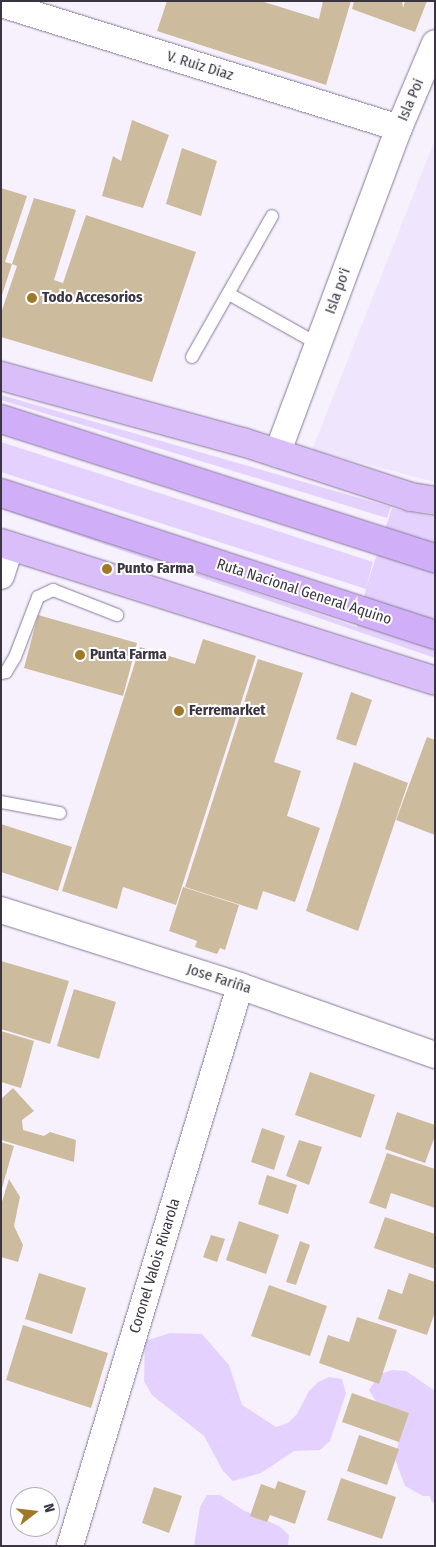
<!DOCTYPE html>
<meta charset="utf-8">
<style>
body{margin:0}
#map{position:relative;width:436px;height:1547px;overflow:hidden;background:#f7f1fe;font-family:"Fira Sans Condensed",sans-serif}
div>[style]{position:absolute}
.built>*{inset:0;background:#efe5fd}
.green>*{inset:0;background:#e4d1fe}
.building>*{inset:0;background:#cdbb9d}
.roads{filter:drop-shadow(0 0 1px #877a97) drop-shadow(0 0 1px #877a97)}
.service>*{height:12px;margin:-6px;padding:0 6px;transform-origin:6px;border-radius:6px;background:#fff}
.minor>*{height:26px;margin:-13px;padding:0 13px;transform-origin:13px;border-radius:13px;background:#fff}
.trunk>*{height:28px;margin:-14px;padding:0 14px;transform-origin:14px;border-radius:14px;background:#dabefa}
.motorway>*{height:28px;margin:-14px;padding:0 14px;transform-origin:14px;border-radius:14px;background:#d0aef8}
.dots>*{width:14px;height:14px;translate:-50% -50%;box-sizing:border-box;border:2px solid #fff;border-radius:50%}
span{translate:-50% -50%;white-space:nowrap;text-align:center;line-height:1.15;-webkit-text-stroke:4px #fff;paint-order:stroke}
.street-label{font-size:15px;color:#3b3542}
.poi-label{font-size:15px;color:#3b3542;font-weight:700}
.left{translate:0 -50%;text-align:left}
.frame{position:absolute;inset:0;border:2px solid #3b3542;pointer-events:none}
.north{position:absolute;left:10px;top:1487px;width:50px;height:50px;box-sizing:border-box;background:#fff;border:1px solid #b1aeb3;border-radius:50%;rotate:74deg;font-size:14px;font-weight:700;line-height:20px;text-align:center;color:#3b3542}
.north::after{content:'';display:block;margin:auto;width:18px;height:22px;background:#a17827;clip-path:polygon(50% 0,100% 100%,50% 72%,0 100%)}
</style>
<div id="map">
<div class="built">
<div style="clip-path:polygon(435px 140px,435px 482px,312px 450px)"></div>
</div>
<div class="green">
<div style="clip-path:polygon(1px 395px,391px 507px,387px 518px,1px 400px)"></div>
<div style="clip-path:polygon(1px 442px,373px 562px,366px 588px,392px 508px,435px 517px,435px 658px,1px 509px,1px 506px,357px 627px,366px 589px,1px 472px)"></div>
<div style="clip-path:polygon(170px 1333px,202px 1334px,229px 1365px,242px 1405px,276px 1427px,288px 1423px,297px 1414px,309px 1391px,318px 1382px,329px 1377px,342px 1379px,346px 1393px,330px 1441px,320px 1450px,294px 1451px,261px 1473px,233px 1481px,223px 1471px,204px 1436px,152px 1395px,144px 1381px,145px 1341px)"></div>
<div style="clip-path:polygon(392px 1370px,406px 1371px,435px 1391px,435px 1501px,432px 1503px,430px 1496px,423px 1496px,405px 1486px,395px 1459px,403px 1422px,379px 1407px,369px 1390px,380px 1374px)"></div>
<div style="clip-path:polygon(207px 1495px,220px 1495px,243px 1510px,279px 1526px,289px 1535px,288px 1546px,194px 1546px,200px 1507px)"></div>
</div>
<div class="building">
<div style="clip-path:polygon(167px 1px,261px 1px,319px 19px,323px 1px,351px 1px,326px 85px,157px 31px)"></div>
<div style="clip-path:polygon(354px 1px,402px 1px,403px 8px,405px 1px,427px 1px,415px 32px,352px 9px)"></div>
<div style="clip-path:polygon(132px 120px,169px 135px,143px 208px,102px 196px,113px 156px,121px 161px)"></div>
<div style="clip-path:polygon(182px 148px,217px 161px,201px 216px,166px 204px)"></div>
<div style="clip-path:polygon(1px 188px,27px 196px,5px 262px,12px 264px,2px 295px)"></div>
<div style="clip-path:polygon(34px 198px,76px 210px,54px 280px,63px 283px,86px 215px,196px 252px,152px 382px,1px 337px,1px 313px,17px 266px,12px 264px)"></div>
<div style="clip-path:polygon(38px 615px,137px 643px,123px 696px,24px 668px)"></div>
<div style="clip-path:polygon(203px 639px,256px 656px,176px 905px,123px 887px,117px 909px,62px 891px,140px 647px,195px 664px)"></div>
<div style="clip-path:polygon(258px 659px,303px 673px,274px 762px,301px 771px,287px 816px,320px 828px,295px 902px,263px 891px,257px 910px,185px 887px)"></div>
<div style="clip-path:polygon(351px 692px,372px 700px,356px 746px,336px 739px)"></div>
<div style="clip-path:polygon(427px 737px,435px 740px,435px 835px,396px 820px)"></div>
<div style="clip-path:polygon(354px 762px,408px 783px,358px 931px,306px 911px)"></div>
<div style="clip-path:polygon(1px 824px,72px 847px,58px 891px,1px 872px)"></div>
<div style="clip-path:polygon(183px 887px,239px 905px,225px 950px,220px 948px,217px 954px,195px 947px,197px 941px,169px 931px)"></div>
<div style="clip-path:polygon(1px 961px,69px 981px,50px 1044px,1px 1029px)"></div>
<div style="clip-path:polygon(74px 989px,116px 1002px,99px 1059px,57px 1046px)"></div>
<div style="clip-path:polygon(1px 1031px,34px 1041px,21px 1088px,1px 1082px)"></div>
<div style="clip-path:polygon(310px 1072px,375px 1095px,361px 1138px,295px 1115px)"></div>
<div style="clip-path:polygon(13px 1088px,34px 1111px,22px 1120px,23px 1130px,44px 1136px,50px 1132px,76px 1140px,74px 1162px,1px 1140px,1px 1099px)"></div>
<div style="clip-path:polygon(397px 1112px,435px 1125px,435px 1136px,425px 1163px,385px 1149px)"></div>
<div style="clip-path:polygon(262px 1128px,285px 1136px,274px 1170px,251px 1162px)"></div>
<div style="clip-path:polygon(299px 1140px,322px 1147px,309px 1185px,286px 1176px)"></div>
<div style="clip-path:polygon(1px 1142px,14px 1146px,2px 1188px,1px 1188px)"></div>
<div style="clip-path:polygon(387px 1153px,435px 1169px,435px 1208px,391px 1193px,386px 1209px,369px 1203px)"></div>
<div style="clip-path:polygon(267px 1175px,297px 1185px,288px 1214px,258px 1204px)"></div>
<div style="clip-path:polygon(9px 1179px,20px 1197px,14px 1226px,23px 1245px,18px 1262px,1px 1257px,1px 1205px)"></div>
<div style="clip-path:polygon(385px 1217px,435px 1234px,435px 1269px,374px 1248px)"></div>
<div style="clip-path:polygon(239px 1221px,279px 1235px,266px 1274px,226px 1260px)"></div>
<div style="clip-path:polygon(211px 1235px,225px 1239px,217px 1262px,203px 1257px)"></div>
<div style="clip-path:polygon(300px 1241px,310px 1245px,296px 1285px,286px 1282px)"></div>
<div style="clip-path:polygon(39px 1273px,86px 1288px,72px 1334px,25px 1319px)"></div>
<div style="clip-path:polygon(409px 1273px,435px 1282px,435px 1312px,427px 1335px,378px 1319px,388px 1289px,402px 1294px)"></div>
<div style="clip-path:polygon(269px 1285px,327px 1306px,310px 1356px,251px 1336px)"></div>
<div style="clip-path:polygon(357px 1317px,397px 1330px,379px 1384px,319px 1363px,328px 1335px,349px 1342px)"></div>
<div style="clip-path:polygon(23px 1325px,108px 1353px,91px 1408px,6px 1380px)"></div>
<div style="clip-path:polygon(352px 1393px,409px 1413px,399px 1442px,342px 1422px)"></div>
<div style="clip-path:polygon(359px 1435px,399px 1449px,387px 1485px,347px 1471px)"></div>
<div style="clip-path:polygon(341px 1478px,396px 1497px,382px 1539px,327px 1520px)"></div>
<div style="clip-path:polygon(278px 1481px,306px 1491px,295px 1524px,270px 1515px,267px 1522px,250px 1516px,261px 1484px,275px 1489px)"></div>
<div style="clip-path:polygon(154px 1487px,182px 1496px,169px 1533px,142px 1523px)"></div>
</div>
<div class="roads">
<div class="service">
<div style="left:229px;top:294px;width:102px;rotate:29.3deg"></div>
<div style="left:192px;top:357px;width:162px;rotate:-60.4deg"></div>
<div style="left:1px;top:673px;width:5px;rotate:-11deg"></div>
<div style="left:6px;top:672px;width:17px;rotate:-59deg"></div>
<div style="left:15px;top:657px;width:64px;rotate:-69deg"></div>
<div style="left:38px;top:597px;width:17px;rotate:-25deg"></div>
<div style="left:53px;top:590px;width:69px;rotate:21.3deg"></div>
<div style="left:1px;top:802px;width:60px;rotate:10.6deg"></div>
</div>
<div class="minor">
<div style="left:1px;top:4px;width:417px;rotate:17.3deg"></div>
<div style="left:277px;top:454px;width:348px;rotate:-69.5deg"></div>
<div style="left:399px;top:128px;width:92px;rotate:-67deg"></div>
<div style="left:1px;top:576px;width:32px;rotate:-72deg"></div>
<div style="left:1px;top:910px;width:251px;rotate:17.6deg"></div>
<div style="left:240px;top:986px;width:207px;rotate:19.5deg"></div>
<div style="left:70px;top:1546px;width:585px;rotate:-73.11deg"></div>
</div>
<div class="trunk">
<div style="left:1px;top:376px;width:251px;rotate:15.3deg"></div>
<div style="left:243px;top:442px;width:177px;rotate:18.1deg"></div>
<div style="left:411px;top:497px;width:24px;rotate:9deg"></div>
<div style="left:1px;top:543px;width:455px;rotate:17.6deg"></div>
</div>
<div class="motorway">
<div style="left:1px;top:419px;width:456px;rotate:17.8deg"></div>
<div style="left:1px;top:493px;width:457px;rotate:18.1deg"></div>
</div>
</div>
<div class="dots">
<div style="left:32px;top:298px;background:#a17827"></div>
<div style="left:107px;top:569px;background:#a17827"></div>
<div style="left:80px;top:655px;background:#a17827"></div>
<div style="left:179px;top:711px;background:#a17827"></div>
</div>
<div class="street-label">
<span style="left:200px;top:66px;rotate:17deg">V. Ruiz Diaz</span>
<span style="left:411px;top:100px;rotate:-67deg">Isla Poi</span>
<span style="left:338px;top:291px;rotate:-70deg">Isla po'i</span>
<span style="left:304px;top:592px;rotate:18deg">Ruta Nacional General Aquino</span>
<span style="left:219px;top:979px;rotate:18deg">Jose Fariña</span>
<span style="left:155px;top:1266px;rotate:-73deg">Coronel Valois Rivarola</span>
</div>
<div class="poi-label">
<span class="left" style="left:42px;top:298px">Todo Accesorios</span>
<span class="left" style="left:117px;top:569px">Punto Farma</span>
<span class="left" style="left:90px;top:655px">Punta Farma</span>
<span class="left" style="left:189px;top:711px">Ferremarket</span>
</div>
<div class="frame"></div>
<div class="north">N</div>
</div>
